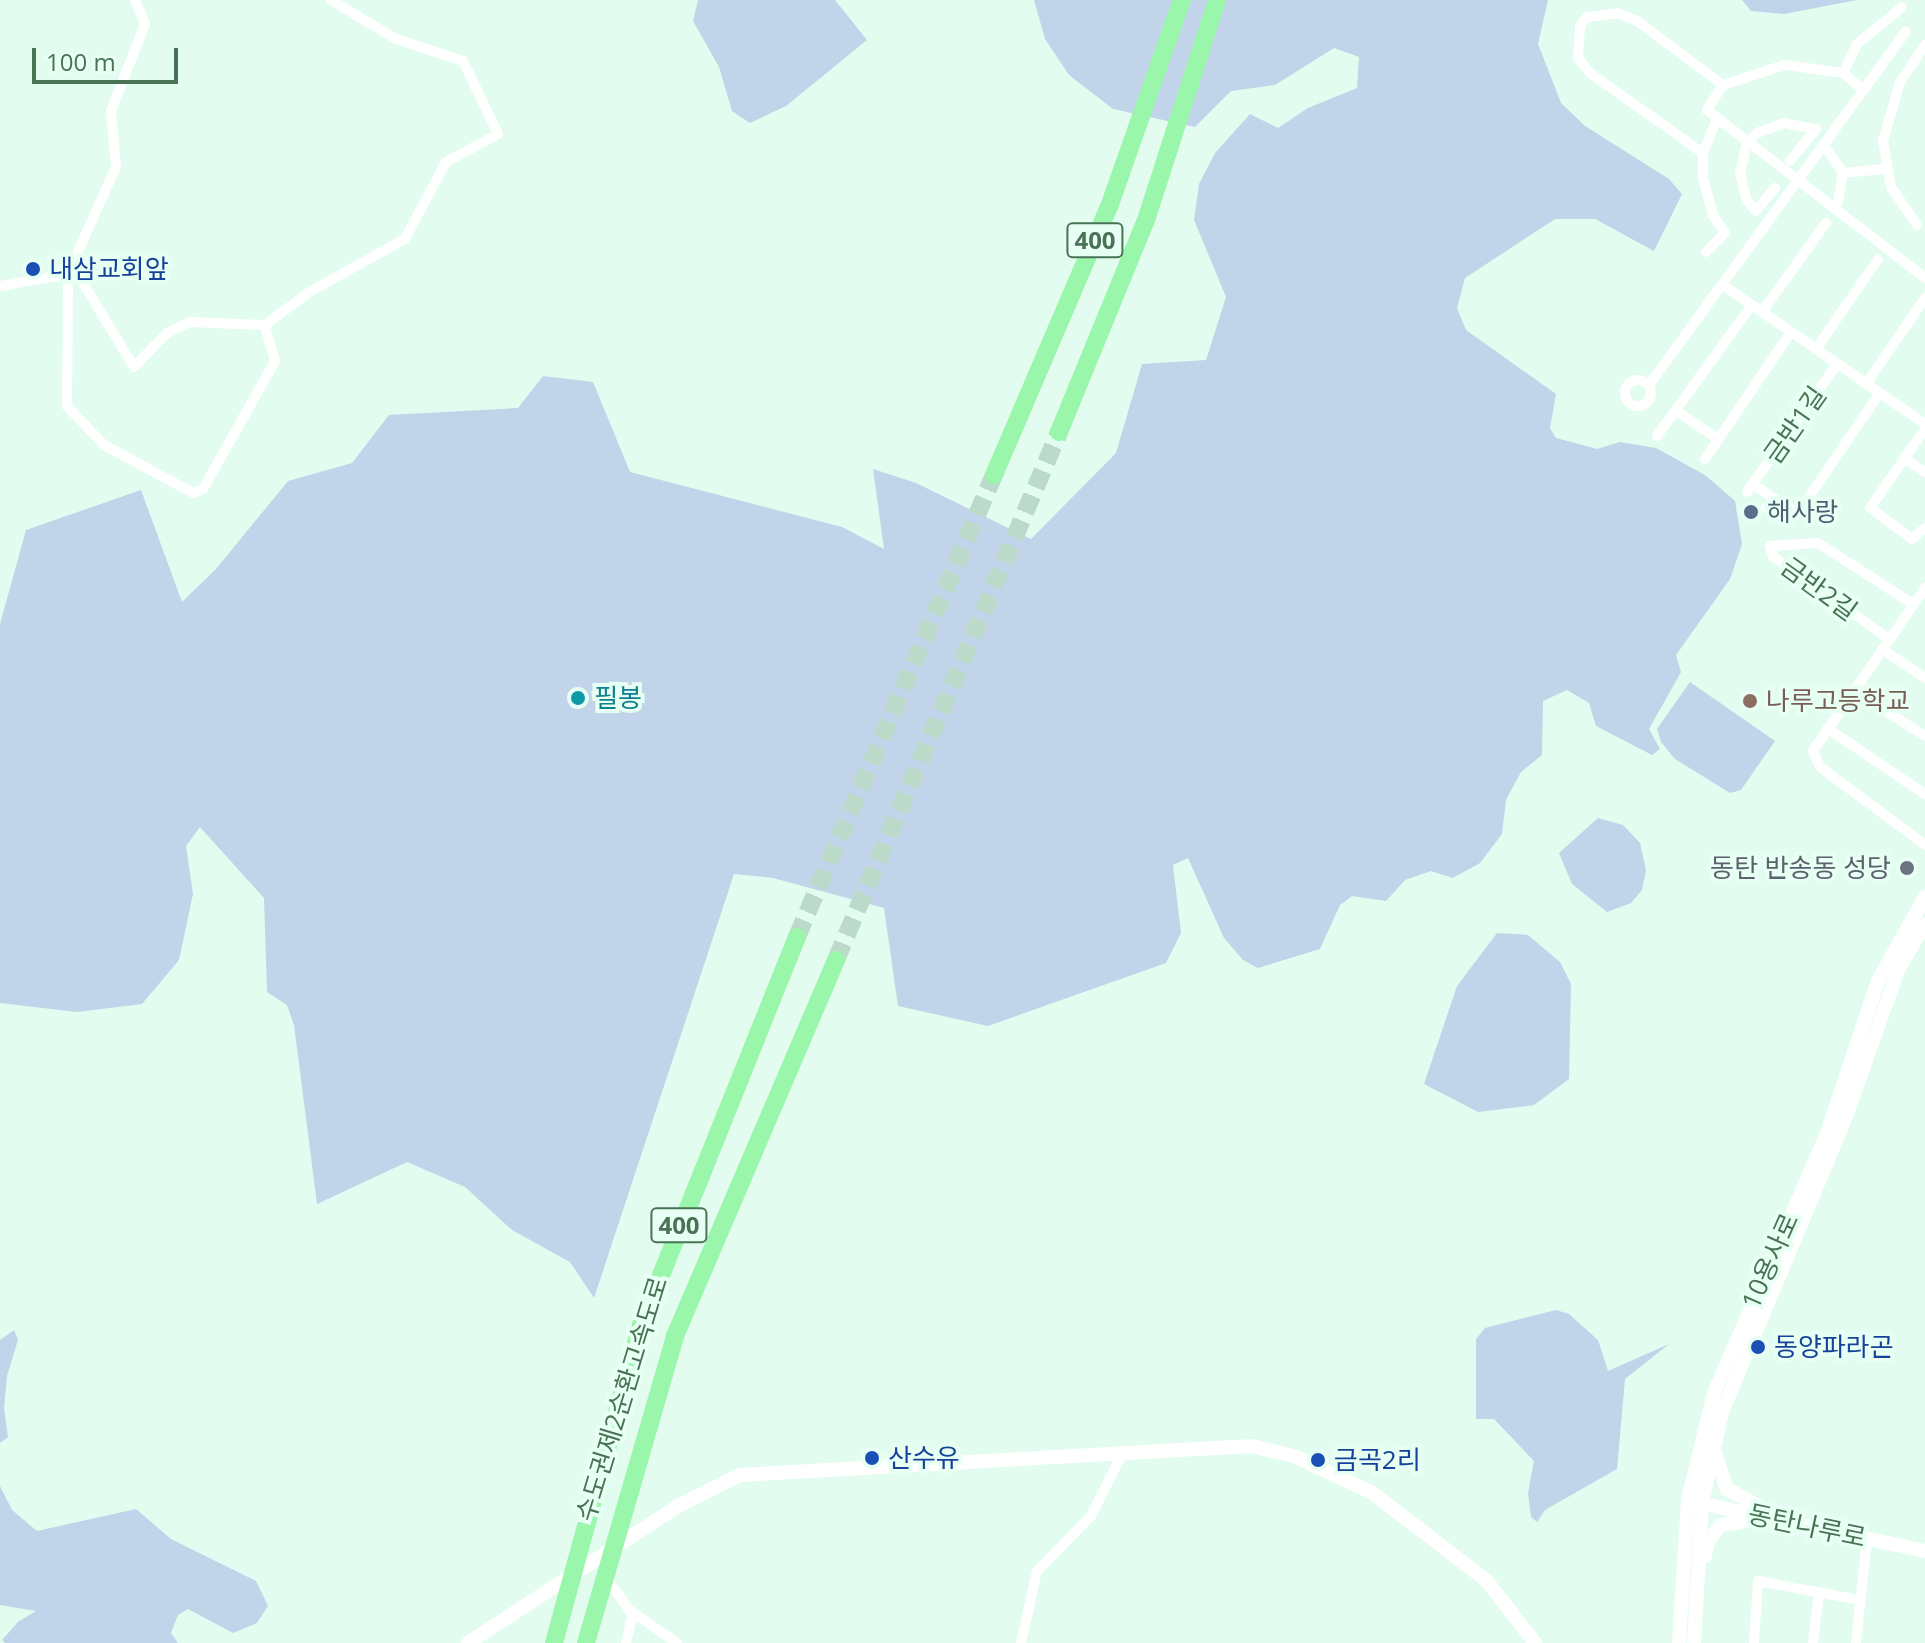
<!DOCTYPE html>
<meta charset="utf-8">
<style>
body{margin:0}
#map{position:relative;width:1925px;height:1643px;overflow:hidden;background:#e2fcf0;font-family:"Open Sans","Noto Sans KR",sans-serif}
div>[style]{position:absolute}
.green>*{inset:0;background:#c1d4e9}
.highway-tunnel>*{height:18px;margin-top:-9px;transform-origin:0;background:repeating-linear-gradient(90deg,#bcdac9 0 18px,transparent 0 27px)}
.street>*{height:10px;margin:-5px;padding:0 5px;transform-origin:5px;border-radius:5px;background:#fff}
.street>.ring{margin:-5px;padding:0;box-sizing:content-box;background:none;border:10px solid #fff;border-radius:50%}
.secondary>*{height:14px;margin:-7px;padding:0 7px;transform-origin:7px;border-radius:7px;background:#fff}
.highway>*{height:18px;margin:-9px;padding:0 9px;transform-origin:9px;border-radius:9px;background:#99f6aa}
.dots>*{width:22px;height:22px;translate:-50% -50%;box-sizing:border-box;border:4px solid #e8fff4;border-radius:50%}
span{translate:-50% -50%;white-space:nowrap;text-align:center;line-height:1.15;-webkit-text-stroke:8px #e8fff4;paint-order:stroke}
.shield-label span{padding:2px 6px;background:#e8fff4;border:2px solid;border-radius:6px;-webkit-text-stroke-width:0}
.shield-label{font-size:24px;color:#497355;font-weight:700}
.transit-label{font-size:26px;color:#164399}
.left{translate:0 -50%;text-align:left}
.street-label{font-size:26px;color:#497355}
.service-label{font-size:26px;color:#4e5e75}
.culture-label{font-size:26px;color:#0d838f}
.education-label{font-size:26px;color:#785e54}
.worship-label{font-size:26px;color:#5b616d}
.right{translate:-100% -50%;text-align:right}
.scale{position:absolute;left:32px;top:48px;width:146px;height:36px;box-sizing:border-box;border:4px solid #497355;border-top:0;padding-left:10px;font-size:24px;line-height:28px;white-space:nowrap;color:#497355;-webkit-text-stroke:6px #e8fff4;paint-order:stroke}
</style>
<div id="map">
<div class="green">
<div style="clip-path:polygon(698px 0,835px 0,867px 40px,786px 106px,750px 123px,732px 111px,719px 67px,693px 21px)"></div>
<div style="clip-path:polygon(1034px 0,1548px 0,1538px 44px,1561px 103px,1585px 126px,1669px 179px,1682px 194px,1654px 251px,1595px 219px,1555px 219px,1465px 278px,1457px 308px,1466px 330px,1556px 394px,1550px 428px,1556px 438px,1597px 449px,1620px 442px,1656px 448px,1705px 475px,1735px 501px,1742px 544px,1730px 579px,1676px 655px,1681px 672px,1649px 729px,1660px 749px,1652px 755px,1596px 726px,1589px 703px,1567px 690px,1543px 701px,1542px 755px,1521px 772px,1506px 800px,1502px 834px,1480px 863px,1453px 878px,1431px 871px,1405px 880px,1386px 901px,1352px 896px,1340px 905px,1320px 949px,1258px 968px,1243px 960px,1224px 938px,1188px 858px,1173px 865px,1181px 933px,1166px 963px,988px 1026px,898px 1006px,884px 908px,773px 878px,734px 874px,594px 1298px,570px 1262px,512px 1230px,465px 1187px,407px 1162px,317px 1204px,294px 1025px,287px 1005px,267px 992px,264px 898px,200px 827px,186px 846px,193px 894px,179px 960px,142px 1004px,77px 1012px,0 1003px,0 624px,26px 530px,141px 490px,182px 602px,216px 569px,288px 481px,352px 463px,389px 415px,518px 408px,543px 376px,593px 382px,630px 472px,842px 527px,884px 549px,873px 469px,916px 483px,1031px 539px,1116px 453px,1142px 364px,1206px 360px,1226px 297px,1194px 220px,1199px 184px,1215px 153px,1250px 114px,1278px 128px,1308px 108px,1357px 88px,1359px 57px,1334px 48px,1275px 85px,1231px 91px,1195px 127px,1113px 109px,1069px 75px,1045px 39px)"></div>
<div style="clip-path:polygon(1742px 0,1857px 0,1784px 14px,1751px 11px)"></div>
<div style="clip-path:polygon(1690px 682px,1775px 741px,1741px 790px,1730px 793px,1675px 759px,1661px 742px,1657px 729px)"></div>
<div style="clip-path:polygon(1598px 818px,1623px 825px,1640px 843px,1646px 870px,1642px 890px,1631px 903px,1607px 912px,1572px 884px,1559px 853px)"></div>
<div style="clip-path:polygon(1497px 933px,1528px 935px,1560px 962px,1571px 984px,1569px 1079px,1534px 1105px,1478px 1112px,1424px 1084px,1457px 986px)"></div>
<div style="clip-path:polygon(1556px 1310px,1569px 1314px,1598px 1340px,1608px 1371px,1669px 1344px,1625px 1379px,1617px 1469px,1545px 1510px,1537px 1522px,1531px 1517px,1528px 1493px,1534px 1461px,1494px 1419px,1476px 1419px,1476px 1339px,1485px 1328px)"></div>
<div style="clip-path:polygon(14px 1330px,18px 1340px,7px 1376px,4px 1408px,8px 1437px,0 1443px,0 1340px)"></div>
<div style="clip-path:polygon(0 1486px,12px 1510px,37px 1531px,136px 1509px,171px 1539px,256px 1581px,268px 1606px,257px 1623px,233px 1633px,188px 1609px,178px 1615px,171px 1633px,178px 1643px,5px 1643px,2px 1640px,18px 1622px,36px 1611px,0 1605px)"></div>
</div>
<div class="highway-tunnel">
<div style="left:797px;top:937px;width:502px;rotate:-66.91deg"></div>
<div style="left:836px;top:960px;width:573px;rotate:-67.1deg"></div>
</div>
<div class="street">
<div style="left:135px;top:0;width:26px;rotate:67deg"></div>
<div style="left:145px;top:24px;width:93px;rotate:111.3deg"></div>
<div style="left:111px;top:111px;width:56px;rotate:84.9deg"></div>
<div style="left:116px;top:167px;width:117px;rotate:114.2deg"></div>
<div style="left:68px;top:274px;width:132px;rotate:90.4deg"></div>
<div style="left:67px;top:406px;width:54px;rotate:46.5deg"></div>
<div style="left:104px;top:445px;width:101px;rotate:28.3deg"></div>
<div style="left:193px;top:493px;width:11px;rotate:-22deg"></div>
<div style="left:203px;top:489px;width:147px;rotate:-60.6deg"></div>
<div style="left:275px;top:361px;width:37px;rotate:-106deg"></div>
<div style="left:265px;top:325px;width:57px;rotate:-36.5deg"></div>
<div style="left:311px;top:291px;width:107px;rotate:-29deg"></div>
<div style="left:405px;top:239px;width:87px;rotate:-62deg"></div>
<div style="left:446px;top:162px;width:59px;rotate:-28.3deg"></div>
<div style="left:498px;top:134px;width:81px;rotate:-115.6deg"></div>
<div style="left:463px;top:61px;width:71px;rotate:-161.8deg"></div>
<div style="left:396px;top:39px;width:76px;rotate:-149deg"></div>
<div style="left:1843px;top:73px;width:32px;rotate:-64deg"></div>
<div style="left:1857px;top:44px;width:58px;rotate:-39.4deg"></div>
<div style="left:1863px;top:90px;width:26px;rotate:-140deg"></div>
<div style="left:1843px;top:73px;width:59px;rotate:-172.1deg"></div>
<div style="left:1785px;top:65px;width:65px;rotate:162.1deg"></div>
<div style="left:1723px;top:85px;width:30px;rotate:123deg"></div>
<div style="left:1707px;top:110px;width:275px;rotate:37.6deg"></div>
<div style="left:1824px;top:145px;width:34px;rotate:56deg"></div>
<div style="left:1843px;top:173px;width:28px;rotate:100deg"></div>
<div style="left:1703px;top:153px;width:138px;rotate:-144.7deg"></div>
<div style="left:1590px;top:73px;width:20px;rotate:-127deg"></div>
<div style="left:1578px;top:57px;width:31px;rotate:-86deg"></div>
<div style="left:1580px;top:26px;width:11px;rotate:-52deg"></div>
<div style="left:1587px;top:17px;width:31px;rotate:-7deg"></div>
<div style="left:1618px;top:13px;width:21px;rotate:23deg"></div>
<div style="left:1637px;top:21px;width:107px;rotate:36.7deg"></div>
<div style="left:1843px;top:173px;width:41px;rotate:-5.6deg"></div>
<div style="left:1775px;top:188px;width:30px;rotate:130deg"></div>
<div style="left:1756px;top:211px;width:13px;rotate:-132deg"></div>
<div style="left:1747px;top:201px;width:29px;rotate:-104deg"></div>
<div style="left:1740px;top:173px;width:31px;rotate:-77deg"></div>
<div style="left:1747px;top:143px;width:14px;rotate:-45deg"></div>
<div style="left:1757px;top:133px;width:29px;rotate:-20deg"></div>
<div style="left:1784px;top:123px;width:33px;rotate:11deg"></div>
<div style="left:1816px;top:129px;width:41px;rotate:129.1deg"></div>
<div style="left:1917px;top:225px;width:46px;rotate:-124.4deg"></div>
<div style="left:1891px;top:187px;width:47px;rotate:-99.9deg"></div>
<div style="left:1883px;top:141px;width:61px;rotate:-73.9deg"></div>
<div style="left:1900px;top:82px;width:45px;rotate:-56deg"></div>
<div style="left:1706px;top:252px;width:27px;rotate:-45deg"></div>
<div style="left:1725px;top:233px;width:22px;rotate:-124deg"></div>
<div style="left:1713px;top:215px;width:39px;rotate:-105deg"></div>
<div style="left:1703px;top:177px;width:24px;rotate:-90deg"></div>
<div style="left:1703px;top:153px;width:35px;rotate:-68deg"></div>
<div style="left:1723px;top:285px;width:245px;rotate:34.5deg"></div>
<div style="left:0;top:286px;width:69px;rotate:-10deg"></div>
<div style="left:68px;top:274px;width:13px;rotate:18deg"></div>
<div style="left:80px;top:278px;width:104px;rotate:58.8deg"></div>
<div style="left:134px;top:367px;width:47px;rotate:-45.9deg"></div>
<div style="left:167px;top:333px;width:25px;rotate:-26deg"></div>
<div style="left:190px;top:322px;width:75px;rotate:2.3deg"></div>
<div style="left:1762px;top:312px;width:110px;rotate:-54.3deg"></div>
<div style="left:1816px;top:349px;width:109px;rotate:-55.4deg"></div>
<div class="ring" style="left:1625px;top:380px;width:16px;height:16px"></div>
<div style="left:1866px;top:384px;width:104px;rotate:-55.5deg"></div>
<div style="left:1649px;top:385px;width:437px;rotate:-54deg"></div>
<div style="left:1675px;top:410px;width:52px;rotate:34deg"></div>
<div style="left:1925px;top:429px;width:96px;rotate:124.8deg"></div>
<div style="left:1870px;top:508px;width:52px;rotate:36.4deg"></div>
<div style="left:1912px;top:539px;width:17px;rotate:-40deg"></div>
<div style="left:1657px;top:436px;width:162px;rotate:-54.1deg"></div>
<div style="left:1904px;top:458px;width:25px;rotate:34deg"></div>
<div style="left:1705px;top:459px;width:153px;rotate:-55.9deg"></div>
<div style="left:1753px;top:484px;width:42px;rotate:34.4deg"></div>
<div style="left:1747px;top:492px;width:156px;rotate:-54.9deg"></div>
<div style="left:1766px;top:507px;width:32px;rotate:2deg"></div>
<div style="left:1798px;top:508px;width:12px;rotate:-42deg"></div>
<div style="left:1807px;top:500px;width:128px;rotate:-55.8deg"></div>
<div style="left:1925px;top:588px;width:198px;rotate:124.5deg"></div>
<div style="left:1813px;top:751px;width:17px;rotate:66deg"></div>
<div style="left:1820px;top:767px;width:131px;rotate:36.6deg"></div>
<div style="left:1889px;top:639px;width:143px;rotate:-144.4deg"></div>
<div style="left:1773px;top:556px;width:10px;rotate:-107deg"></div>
<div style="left:1770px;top:546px;width:48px;rotate:-3.6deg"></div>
<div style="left:1818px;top:543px;width:113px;rotate:32.7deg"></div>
<div style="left:1882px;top:649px;width:52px;rotate:34deg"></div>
<div style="left:1853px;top:690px;width:85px;rotate:32.6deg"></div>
<div style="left:1827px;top:728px;width:118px;rotate:34deg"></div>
<div style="left:604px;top:1574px;width:44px;rotate:55.2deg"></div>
<div style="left:629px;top:1610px;width:58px;rotate:34.5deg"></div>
<div style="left:626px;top:1643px;width:31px;rotate:-77deg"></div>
<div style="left:1021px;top:1643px;width:74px;rotate:-77.5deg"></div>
<div style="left:1037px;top:1571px;width:77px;rotate:-45.5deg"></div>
<div style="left:1091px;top:1516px;width:72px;rotate:-63.4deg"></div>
<div style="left:1754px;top:1643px;width:62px;rotate:-86.3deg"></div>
<div style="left:1758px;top:1581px;width:104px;rotate:10.6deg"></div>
<div style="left:1813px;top:1643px;width:50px;rotate:-83.2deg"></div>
<div style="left:1856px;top:1643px;width:106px;rotate:-84deg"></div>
</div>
<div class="secondary">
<div style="left:1715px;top:1453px;width:38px;rotate:72deg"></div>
<div style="left:1727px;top:1489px;width:44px;rotate:28.3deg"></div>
<div style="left:1695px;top:1502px;width:235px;rotate:12deg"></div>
<div style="left:1705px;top:1556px;width:15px;rotate:-79deg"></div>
<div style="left:1708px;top:1541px;width:21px;rotate:-51deg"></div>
<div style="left:1721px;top:1525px;width:31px;rotate:-9deg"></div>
<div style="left:468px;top:1643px;width:251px;rotate:-33.1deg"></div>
<div style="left:678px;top:1506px;width:69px;rotate:-26.6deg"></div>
<div style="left:740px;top:1475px;width:512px;rotate:-3.25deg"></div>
<div style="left:1251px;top:1446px;width:44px;rotate:13.1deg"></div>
<div style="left:1294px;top:1456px;width:85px;rotate:25.1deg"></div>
<div style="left:1371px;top:1492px;width:145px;rotate:37.4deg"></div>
<div style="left:1486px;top:1580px;width:80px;rotate:52.1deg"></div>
<div style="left:1679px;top:1643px;width:143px;rotate:-86.4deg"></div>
<div style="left:1688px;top:1500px;width:110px;rotate:-76.3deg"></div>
<div style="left:1714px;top:1393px;width:283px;rotate:-66.5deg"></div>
<div style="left:1827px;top:1133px;width:160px;rotate:-71.5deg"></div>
<div style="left:1878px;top:981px;width:96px;rotate:-60.8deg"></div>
<div style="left:1694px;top:1643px;width:140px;rotate:-86.7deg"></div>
<div style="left:1702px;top:1503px;width:93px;rotate:-77.6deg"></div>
<div style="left:1722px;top:1412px;width:315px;rotate:-67.2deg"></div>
<div style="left:1844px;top:1122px;width:161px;rotate:-70.4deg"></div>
<div style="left:1898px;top:970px;width:53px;rotate:-59.6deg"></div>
</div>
<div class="highway">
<div style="left:1059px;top:432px;width:232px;rotate:-67.7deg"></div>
<div style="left:1147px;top:217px;width:228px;rotate:-72.1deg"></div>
<div style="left:994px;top:475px;width:292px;rotate:-66.8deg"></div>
<div style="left:1109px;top:207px;width:219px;rotate:-70.6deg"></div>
<div style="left:554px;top:1643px;width:330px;rotate:-74.7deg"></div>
<div style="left:641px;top:1325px;width:418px;rotate:-68.1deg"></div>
<div style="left:586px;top:1643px;width:320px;rotate:-73.8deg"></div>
<div style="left:675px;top:1336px;width:409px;rotate:-66.8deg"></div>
</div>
<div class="dots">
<div style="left:33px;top:269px;background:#1a4fb4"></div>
<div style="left:1751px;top:512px;background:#5c6f8a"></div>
<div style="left:578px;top:698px;background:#0f9aa8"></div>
<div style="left:1750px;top:701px;background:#8d6e63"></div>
<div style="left:1907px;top:868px;background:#6b7280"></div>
<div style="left:1758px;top:1347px;background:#1a4fb4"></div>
<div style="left:872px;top:1458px;background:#1a4fb4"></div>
<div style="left:1318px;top:1460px;background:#1a4fb4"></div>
</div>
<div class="shield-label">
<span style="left:1095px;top:240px">400</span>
<span style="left:679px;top:1225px">400</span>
</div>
<div class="transit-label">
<span class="left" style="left:49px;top:269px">내삼교회앞</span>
<span class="left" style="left:1774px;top:1347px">동양파라곤</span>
<span class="left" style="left:888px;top:1458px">산수유</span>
<span class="left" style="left:1334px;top:1460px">금곡2리</span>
</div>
<div class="street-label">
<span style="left:1795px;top:425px;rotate:-55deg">금반1길</span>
<span style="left:1819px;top:589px;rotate:36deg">금반2길</span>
<span style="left:1770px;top:1261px;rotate:-66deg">10용사로</span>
<span style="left:622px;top:1399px;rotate:-73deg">수도권제2순환고속도로</span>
<span style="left:1807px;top:1526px;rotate:12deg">동탄나루로</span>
</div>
<div class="service-label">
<span class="left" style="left:1767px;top:512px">해사랑</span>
</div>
<div class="culture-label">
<span class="left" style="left:594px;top:698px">필봉</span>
</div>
<div class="education-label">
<span class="left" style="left:1766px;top:701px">나루고등학교</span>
</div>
<div class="worship-label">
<span class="right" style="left:1891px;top:868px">동탄 반송동 성당</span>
</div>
<div class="scale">100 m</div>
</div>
